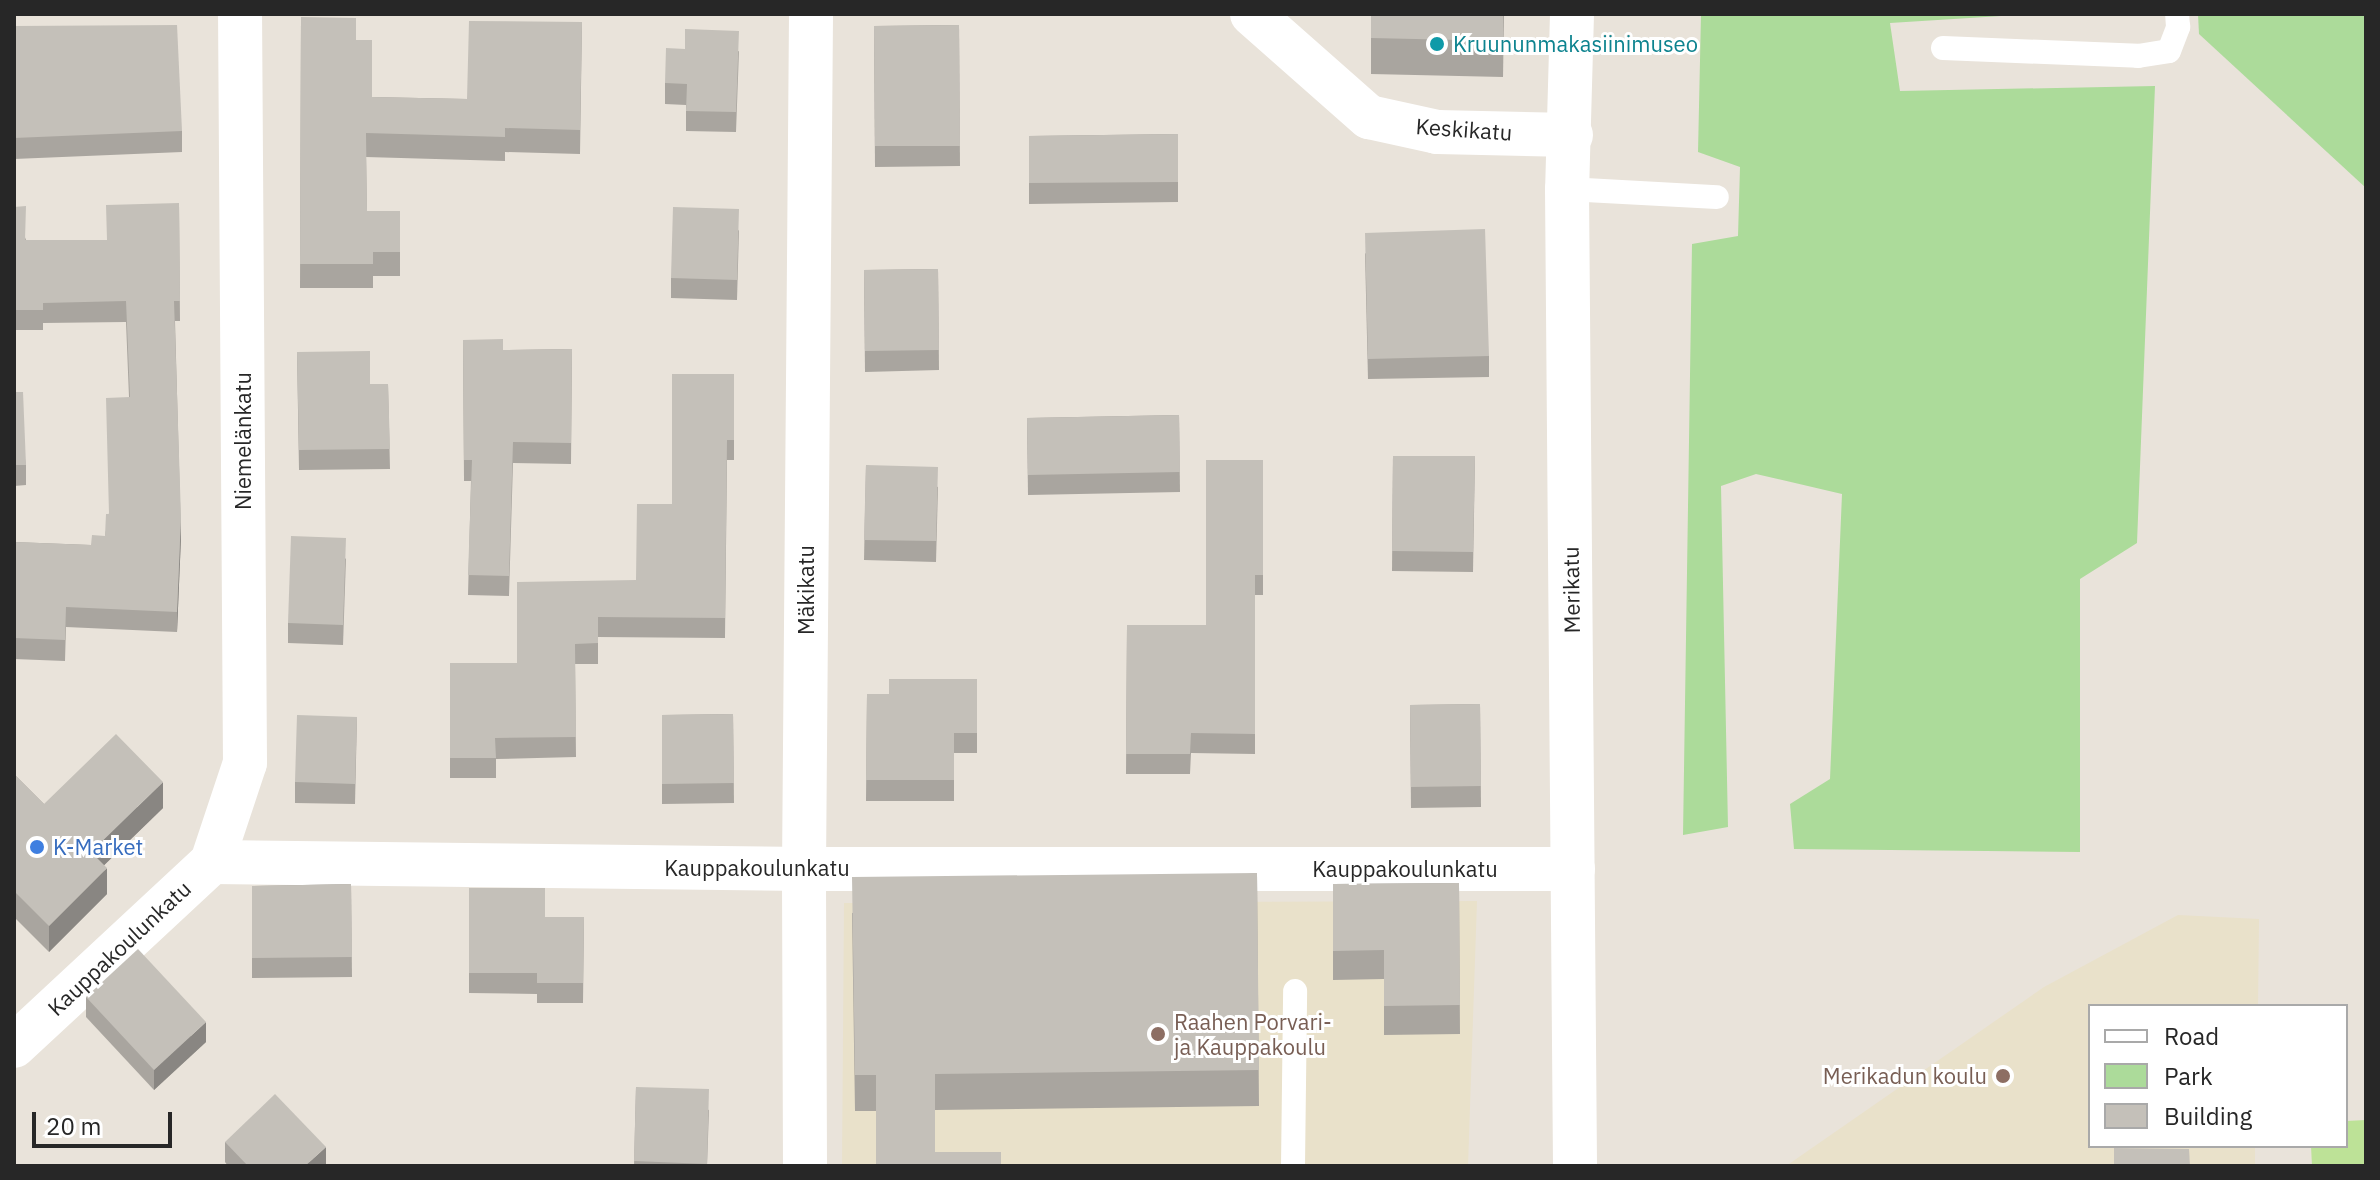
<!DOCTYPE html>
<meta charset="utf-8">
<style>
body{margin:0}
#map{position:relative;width:2380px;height:1180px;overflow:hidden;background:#e9e3da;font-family:"IBM Plex Sans",sans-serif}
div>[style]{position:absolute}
.education>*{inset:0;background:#e9e1ca}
.green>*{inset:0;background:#acdb9a}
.pitch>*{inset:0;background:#bde297}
.service>*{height:24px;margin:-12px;padding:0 12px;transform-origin:12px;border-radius:12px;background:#fff}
.minor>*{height:44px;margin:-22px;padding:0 22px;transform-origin:22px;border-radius:22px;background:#fff}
.wall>*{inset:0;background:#a9a59f}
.shaded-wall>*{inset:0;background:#898682}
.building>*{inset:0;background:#c4c0b9}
.dots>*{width:22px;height:22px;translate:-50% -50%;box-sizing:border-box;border:4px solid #fff;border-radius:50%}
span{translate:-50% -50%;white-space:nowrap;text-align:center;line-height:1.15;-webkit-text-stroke:6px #fff;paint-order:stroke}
.culture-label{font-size:22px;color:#0d838f}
.left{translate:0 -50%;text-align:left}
.street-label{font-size:22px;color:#272727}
.shop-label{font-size:22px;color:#366cbe}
.education-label{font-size:22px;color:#785e54}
.right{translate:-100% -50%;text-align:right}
.frame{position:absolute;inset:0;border:16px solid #272727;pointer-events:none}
.legend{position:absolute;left:2088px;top:1004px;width:260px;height:144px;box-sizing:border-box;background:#fff;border:2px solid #a9a9a9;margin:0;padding:10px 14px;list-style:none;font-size:24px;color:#272727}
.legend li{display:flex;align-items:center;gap:16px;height:40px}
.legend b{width:40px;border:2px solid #a9a9a9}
.scale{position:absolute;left:32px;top:1112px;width:140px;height:36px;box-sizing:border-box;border:4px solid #272727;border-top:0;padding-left:10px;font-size:24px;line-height:28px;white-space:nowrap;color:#272727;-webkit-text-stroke:6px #fff;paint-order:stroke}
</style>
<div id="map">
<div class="education">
<div style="clip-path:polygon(1477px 901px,1468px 1166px,842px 1166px,844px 903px)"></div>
<div style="clip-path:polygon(2178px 915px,2259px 919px,2258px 1006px,2090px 1006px,2090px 1146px,2255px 1146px,2255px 1166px,1786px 1166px,2044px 987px)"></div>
</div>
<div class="green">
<div style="clip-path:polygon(1701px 14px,2033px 14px,1890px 23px,1900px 91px,2155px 86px,2137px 543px,2080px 579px,2080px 852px,1794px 849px,1790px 804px,1830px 779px,1842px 494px,1756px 474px,1721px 486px,1728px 827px,1683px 835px,1692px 244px,1738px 236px,1740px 167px,1698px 152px)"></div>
<div style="clip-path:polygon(2198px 14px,2366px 14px,2366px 188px,2199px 34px)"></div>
</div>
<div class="pitch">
<div style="clip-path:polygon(2366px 1120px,2366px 1166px,2312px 1166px,2311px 1146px,2346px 1146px,2346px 1121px)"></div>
</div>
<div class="service">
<div style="left:1943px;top:48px;width:195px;rotate:2.3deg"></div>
<div style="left:2138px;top:56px;width:31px;rotate:-9deg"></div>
<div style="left:2169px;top:51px;width:26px;rotate:-69deg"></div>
<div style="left:2178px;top:27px;width:13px;rotate:-94deg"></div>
<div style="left:1567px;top:189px;width:150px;rotate:3.1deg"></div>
<div style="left:1293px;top:1166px;width:175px;rotate:-89.3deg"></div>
</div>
<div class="minor">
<div style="left:1252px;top:14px;width:156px;rotate:41.4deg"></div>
<div style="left:1369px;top:117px;width:70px;rotate:12.4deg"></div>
<div style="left:1437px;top:132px;width:134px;rotate:1.3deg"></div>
<div style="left:1572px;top:14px;width:175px;rotate:91.6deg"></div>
<div style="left:1567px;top:189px;width:977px;rotate:89.53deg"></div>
<div style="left:212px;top:862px;width:104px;rotate:-71.6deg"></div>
<div style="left:245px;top:763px;width:749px;rotate:-90.38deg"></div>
<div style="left:14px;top:1046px;width:270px;rotate:-42.9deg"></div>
<div style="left:212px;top:862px;width:592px;rotate:0.68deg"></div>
<div style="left:804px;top:869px;width:769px"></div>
<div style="left:805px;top:1166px;width:297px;rotate:-90.2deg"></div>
<div style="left:804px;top:869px;width:855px;rotate:-89.53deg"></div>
</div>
<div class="wall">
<div style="clip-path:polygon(1371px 14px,1504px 14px,1503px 77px,1371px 74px)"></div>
<div style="clip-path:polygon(301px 17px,356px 40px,372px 97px,467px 99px,582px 22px,580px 154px,505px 152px,505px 161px,366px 157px,367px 211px,400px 211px,400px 276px,373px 276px,373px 288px,300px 288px)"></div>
<div style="clip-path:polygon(959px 25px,960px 166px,875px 167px,874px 26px)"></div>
<div style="clip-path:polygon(14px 26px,182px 131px,182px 152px,14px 159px)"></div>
<div style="clip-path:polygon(739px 51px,736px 132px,686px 131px,686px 105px,665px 104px,665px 83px)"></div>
<div style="clip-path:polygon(1178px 134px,1178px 202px,1029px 204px,1029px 136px)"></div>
<div style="clip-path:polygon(179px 203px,180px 321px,175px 321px,181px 537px,177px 632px,66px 627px,65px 661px,14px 659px,14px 542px,91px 545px,105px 536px,129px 397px,126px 322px,43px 323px,43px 330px,14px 330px,14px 207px,26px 240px,107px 240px)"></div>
<div style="clip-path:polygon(739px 230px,737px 300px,671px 298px,671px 278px)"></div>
<div style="clip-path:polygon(1365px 253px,1489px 356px,1489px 377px,1368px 379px)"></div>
<div style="clip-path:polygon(938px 269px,939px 370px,865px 372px,864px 270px)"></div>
<div style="clip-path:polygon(463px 340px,503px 350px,572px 349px,571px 464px,513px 463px,509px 596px,468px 595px,471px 481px,464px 481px)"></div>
<div style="clip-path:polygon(297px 352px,370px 384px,388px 384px,390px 469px,299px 470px)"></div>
<div style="clip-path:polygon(734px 374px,734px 460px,727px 460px,725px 638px,598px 637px,598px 664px,575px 664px,576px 757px,496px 759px,496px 778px,450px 778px,450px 663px,517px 663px,636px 580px)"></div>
<div style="clip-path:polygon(14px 392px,26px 465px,26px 485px,14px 486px)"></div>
<div style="clip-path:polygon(1179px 415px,1180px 492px,1028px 495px,1027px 418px)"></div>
<div style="clip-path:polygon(1393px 456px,1475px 456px,1473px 572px,1392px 571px)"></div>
<div style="clip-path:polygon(1263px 460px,1263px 595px,1255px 595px,1255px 754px,1191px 753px,1190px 774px,1126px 774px,1127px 625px,1206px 625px)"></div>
<div style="clip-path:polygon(866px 465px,938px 487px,936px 562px,864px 560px)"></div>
<div style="clip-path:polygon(346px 558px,343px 645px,288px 643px,288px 623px)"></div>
<div style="clip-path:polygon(977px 679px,977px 753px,954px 753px,954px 801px,866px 801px,867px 694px,889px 694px)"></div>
<div style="clip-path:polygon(1480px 704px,1481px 807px,1411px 808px,1410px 705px)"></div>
<div style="clip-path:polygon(733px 714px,734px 803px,662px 804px,662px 715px)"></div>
<div style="clip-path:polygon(357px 717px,355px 804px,295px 803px,295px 782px)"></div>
<div style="clip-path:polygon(14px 774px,44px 804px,163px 808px,104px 865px,107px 894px,49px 952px,14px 917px)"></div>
<div style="clip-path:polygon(1257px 873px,1259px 1106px,935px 1110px,876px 1166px,876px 1111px,855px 1111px,852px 913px)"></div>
<div style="clip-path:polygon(1459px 883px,1460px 1034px,1384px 1035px,1384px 979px,1333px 980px,1333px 884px)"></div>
<div style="clip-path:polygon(351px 884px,352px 977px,252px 978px,252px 886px)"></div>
<div style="clip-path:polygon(469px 888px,545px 917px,584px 917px,583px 1003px,537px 1003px,537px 994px,469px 993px)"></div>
<div style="clip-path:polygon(86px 997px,206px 1042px,154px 1090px,86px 1017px)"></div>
<div style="clip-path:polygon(636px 1087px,709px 1110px,707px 1166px,634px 1166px)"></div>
<div style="clip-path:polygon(225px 1142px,326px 1166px,228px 1166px,225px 1162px)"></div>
</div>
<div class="shaded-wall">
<div style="clip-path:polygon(181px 517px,181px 537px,177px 632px,177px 612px)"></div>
<div style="clip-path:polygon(163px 782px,163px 808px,91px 878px,91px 852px)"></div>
<div style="clip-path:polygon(107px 868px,107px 894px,49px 952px,49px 926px)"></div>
<div style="clip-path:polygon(206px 1022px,206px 1042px,154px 1090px,154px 1070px)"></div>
<div style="clip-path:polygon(326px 1147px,326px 1166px,305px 1166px)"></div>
</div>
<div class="building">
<div style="clip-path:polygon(1371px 14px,1503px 14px,1503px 41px,1371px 38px)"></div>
<div style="clip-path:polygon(301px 17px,356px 18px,356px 40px,372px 40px,372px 97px,467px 99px,469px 21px,582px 22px,580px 130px,505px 128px,505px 137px,366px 133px,367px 211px,400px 211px,400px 252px,373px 252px,373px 264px,300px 264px)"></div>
<div style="clip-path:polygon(177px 25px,182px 131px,14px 138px,14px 26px)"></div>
<div style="clip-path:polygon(959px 25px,960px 146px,875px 146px,874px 26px)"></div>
<div style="clip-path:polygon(685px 29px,739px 31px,736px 112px,686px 111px,687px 84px,665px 83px,666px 48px,685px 49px)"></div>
<div style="clip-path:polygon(1178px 134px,1178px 182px,1029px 183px,1029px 136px)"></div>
<div style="clip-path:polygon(179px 203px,180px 301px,174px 301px,181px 517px,177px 612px,66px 607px,65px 640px,14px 638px,14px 542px,91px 545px,92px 535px,105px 536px,106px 514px,109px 514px,106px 398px,130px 397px,126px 301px,43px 303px,43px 310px,14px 310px,14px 207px,26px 206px,25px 240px,107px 240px,106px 205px)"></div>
<div style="clip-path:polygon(673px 207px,739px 209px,737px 280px,671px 278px)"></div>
<div style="clip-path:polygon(1485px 229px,1489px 356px,1368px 359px,1365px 233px)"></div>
<div style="clip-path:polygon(938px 269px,939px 350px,865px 351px,864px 270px)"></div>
<div style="clip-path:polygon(503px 339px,503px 350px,572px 349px,571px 443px,513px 442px,509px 576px,468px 575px,472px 460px,464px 460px,463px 340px)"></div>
<div style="clip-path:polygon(370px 351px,370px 384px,388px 384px,390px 449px,299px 450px,297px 352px)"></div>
<div style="clip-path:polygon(672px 374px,734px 374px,734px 440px,727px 440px,725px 618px,598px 617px,598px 643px,575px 644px,576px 737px,495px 738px,496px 758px,450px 758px,450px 663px,517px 663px,517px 582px,636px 580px,637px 504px,672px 504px)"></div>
<div style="clip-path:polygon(14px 392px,23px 392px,26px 465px,14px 465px)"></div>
<div style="clip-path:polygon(1179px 415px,1180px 472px,1028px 475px,1027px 418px)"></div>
<div style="clip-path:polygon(1393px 456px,1475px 456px,1473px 552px,1392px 551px)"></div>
<div style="clip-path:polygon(1206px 460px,1263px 460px,1263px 575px,1255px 575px,1255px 734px,1191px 733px,1190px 754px,1126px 754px,1127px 625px,1206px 625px)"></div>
<div style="clip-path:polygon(866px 465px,938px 467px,936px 541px,864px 540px)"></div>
<div style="clip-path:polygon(291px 536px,346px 538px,343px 625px,288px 623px)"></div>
<div style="clip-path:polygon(889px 679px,977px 679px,977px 733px,954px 733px,954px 780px,866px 780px,867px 694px,889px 694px)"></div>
<div style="clip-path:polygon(1480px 704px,1481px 786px,1411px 787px,1410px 705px)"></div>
<div style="clip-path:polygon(733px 714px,734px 783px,662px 784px,662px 715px)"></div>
<div style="clip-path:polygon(297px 715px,357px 717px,355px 784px,295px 782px)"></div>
<div style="clip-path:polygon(116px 734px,163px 782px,91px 852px,107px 868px,49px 926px,14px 891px,14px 774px,44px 804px)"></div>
<div style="clip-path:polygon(1257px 873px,1259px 1070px,935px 1074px,935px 1152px,1001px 1152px,1001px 1166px,876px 1166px,876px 1075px,855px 1075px,852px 877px)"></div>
<div style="clip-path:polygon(1459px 883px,1460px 1005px,1384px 1006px,1384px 950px,1333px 951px,1333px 884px)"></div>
<div style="clip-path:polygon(351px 884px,352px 957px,252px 958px,252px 886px)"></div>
<div style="clip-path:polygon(469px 888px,545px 888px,545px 917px,584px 917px,583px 983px,537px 983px,537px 973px,469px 973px)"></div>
<div style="clip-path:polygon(138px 949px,206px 1022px,154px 1070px,86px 997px)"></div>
<div style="clip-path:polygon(636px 1087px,709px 1089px,707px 1164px,634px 1161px)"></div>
<div style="clip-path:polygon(275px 1094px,326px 1147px,305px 1166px,248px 1166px,225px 1142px)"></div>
<div style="clip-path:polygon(2114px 1148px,2189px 1149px,2190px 1166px,2114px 1166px)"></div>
</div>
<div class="dots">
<div style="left:1437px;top:44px;background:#0f9aa8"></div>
<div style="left:37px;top:847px;background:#3f7fe0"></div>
<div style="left:1158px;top:1034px;background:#8d6e63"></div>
<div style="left:2003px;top:1076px;background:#8d6e63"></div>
</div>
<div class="culture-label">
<span class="left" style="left:1453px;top:44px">Kruununmakasiinimuseo</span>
</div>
<div class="street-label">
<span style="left:1464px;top:129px;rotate:4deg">Keskikatu</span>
<span style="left:243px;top:441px;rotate:-90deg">Niemelänkatu</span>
<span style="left:806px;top:590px;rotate:-90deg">Mäkikatu</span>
<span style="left:1571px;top:590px;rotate:-91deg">Merikatu</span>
<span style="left:757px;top:868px">Kauppakoulunkatu</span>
<span style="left:1405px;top:869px">Kauppakoulunkatu</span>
<span style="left:119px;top:948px;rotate:-43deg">Kauppakoulunkatu</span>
</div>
<div class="shop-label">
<span class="left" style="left:53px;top:847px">K-Market</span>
</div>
<div class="education-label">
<span class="left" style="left:1174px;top:1034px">Raahen Porvari-<br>ja Kauppakoulu</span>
<span class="right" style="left:1987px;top:1076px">Merikadun koulu</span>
</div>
<div class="frame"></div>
<ul class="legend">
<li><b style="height:10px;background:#fff"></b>Road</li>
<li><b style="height:22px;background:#acdb9a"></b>Park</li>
<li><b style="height:22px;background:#c4c0b9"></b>Building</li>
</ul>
<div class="scale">20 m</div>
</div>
